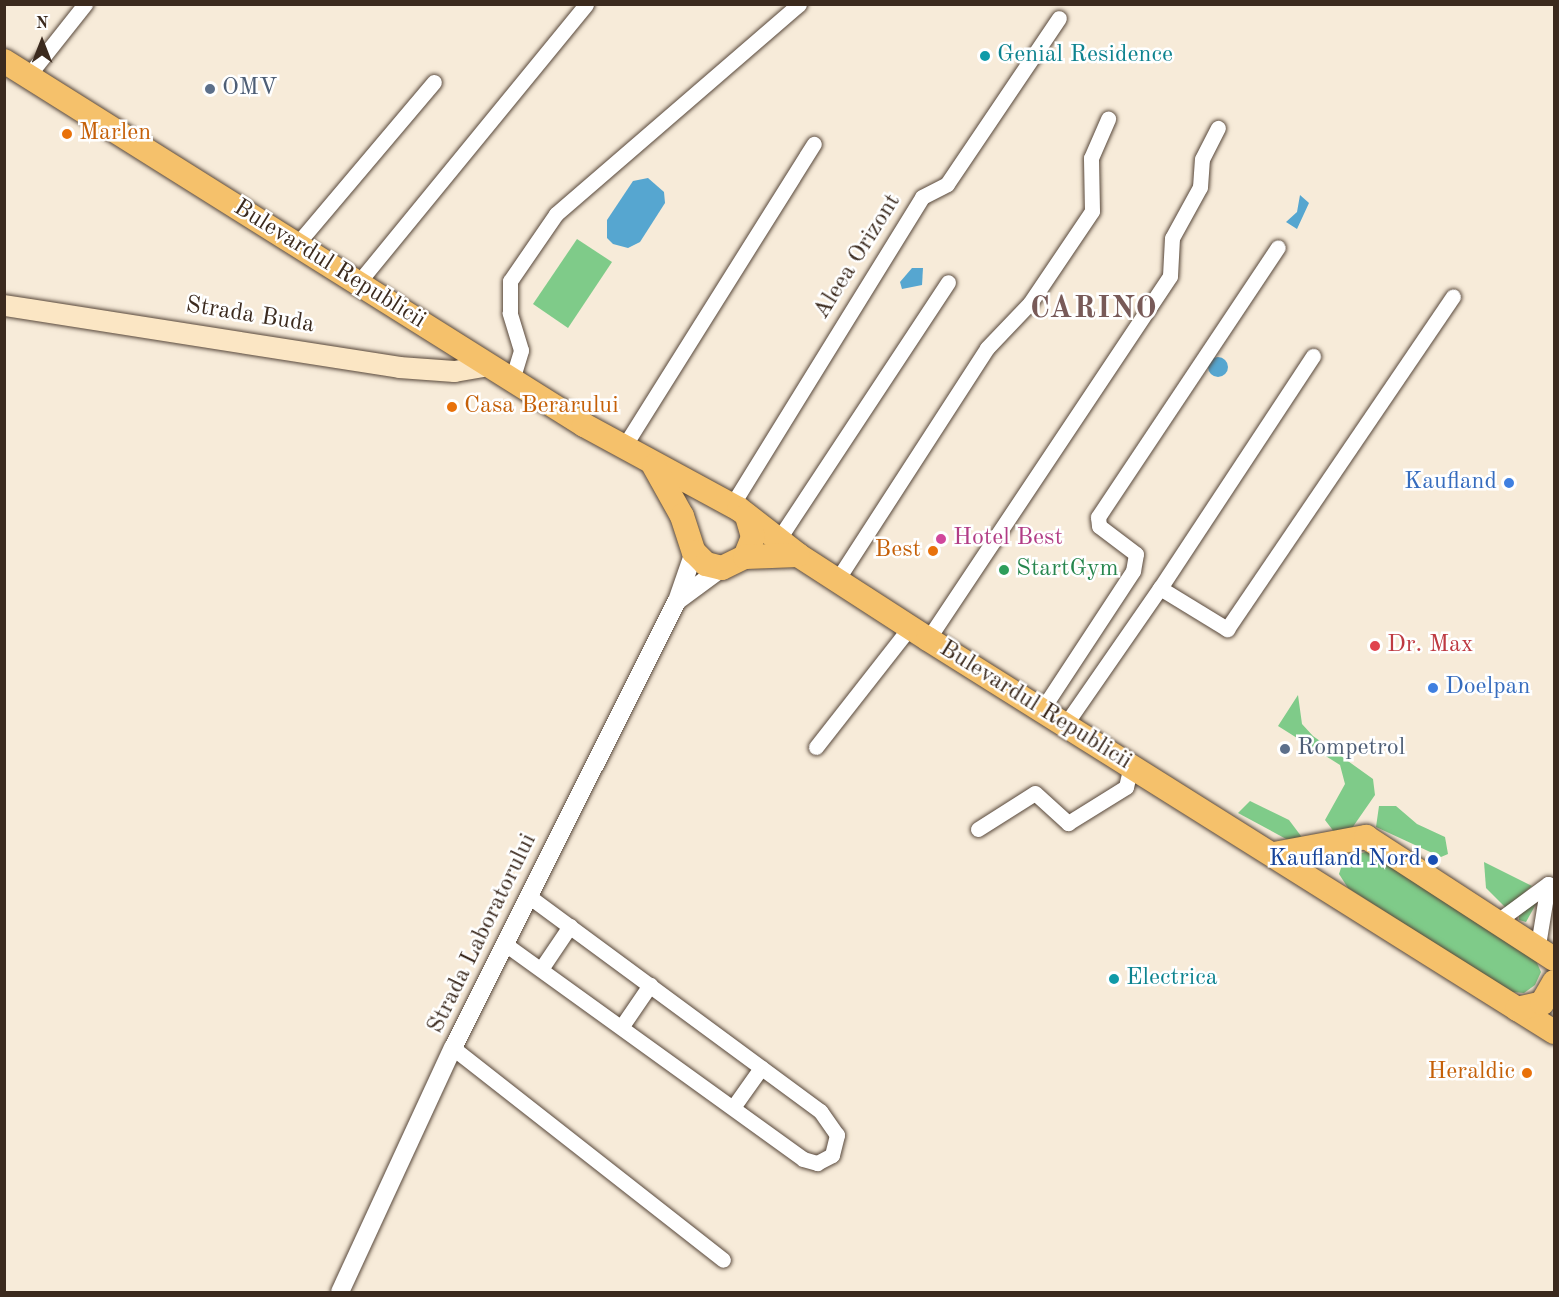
<!DOCTYPE html>
<style>
body{margin:0}
#map{position:relative;width:1559px;height:1297px;overflow:hidden;background:#f7ebd9;font-family:"Old Standard TT",serif}
div>[style]{position:absolute}
.green>*{inset:0;background:#7fcb89}
.water>*{inset:0;background:#56a6d0}
.round{border-radius:50%}
.roads{filter:drop-shadow(0 0 2px #57473a) drop-shadow(0 0 2px #57473a)}
.minor>*{height:15px;margin:-7.5px;padding:0 7.5px;transform-origin:7.5px;border-radius:7.5px;background:#fff}
.tertiary>*{height:18px;margin:-9px;padding:0 9px;transform-origin:9px;border-radius:9px;background:#fff}
.secondary>*{height:21px;margin:-10.5px;padding:0 10.5px;transform-origin:10.5px;border-radius:10.5px;background:#fbe6c4}
.primary>*{height:24px;margin:-12px;padding:0 12px;transform-origin:12px;border-radius:12px;background:#f5c16b}
.dots>*{width:16px;height:16px;translate:-50% -50%;box-sizing:border-box;border:3px solid #fff;border-radius:50%}
span{translate:-50% -50%;white-space:nowrap;text-align:center;line-height:1.15;-webkit-text-stroke:5px #fff;paint-order:stroke}
.culture-label{font-size:24px;color:#0d838f}
.left{translate:0 -50%;text-align:left}
.service-label{font-size:24px;color:#4e5e75}
.food-label{font-size:24px;color:#c56008}
.right{translate:-100% -50%;text-align:right}
.street-label{font-size:24px;color:#3b2a1e}
.shop-label{font-size:24px;color:#366cbe}
.hotel-label{font-size:24px;color:#b23c85}
.leisure-label{font-size:24px;color:#27864d}
.health-label{font-size:24px;color:#be3a42}
.transit-label{font-size:24px;color:#164399}
.district-label{font-size:30px;color:#785a58;font-weight:700;letter-spacing:1.5px}
.frame{position:absolute;inset:0;border:6px solid #3b2a1e;pointer-events:none}
.north{position:absolute;left:12px;top:12px;width:60px;height:60px;-webkit-text-stroke:4px #fff;paint-order:stroke;rotate:0deg;font-size:16px;font-weight:700;line-height:24px;text-align:center;color:#3b2a1e}
.north::after{content:'';display:block;margin:auto;width:21px;height:27px;background:#3b2a1e;clip-path:polygon(50% 0,100% 100%,50% 72%,0 100%)}
</style>
<div id="map">
<div class="green">
<div style="clip-path:polygon(577px 239px,612px 262px,568px 328px,533px 304px)"></div>
<div style="clip-path:polygon(1298px 695px,1302px 724px,1313px 736px,1373px 779px,1375px 795px,1350px 831px,1338px 837px,1325px 820px,1345px 784px,1340px 765px,1278px 726px)"></div>
<div style="clip-path:polygon(1250px 801px,1289px 820px,1304px 840px,1288px 840px,1238px 813px)"></div>
<div style="clip-path:polygon(1379px 806px,1396px 806px,1417px 824px,1445px 837px,1448px 854px,1441px 857px,1376px 827px)"></div>
<div style="clip-path:polygon(1368px 851px,1534px 956px,1541px 972px,1535px 985px,1524px 993px,1511px 992px,1348px 888px,1339px 874px,1344px 859px)"></div>
<div style="clip-path:polygon(1484px 862px,1532px 886px,1506px 908px,1486px 888px)"></div>
<div style="clip-path:polygon(1541px 895px,1526px 922px,1519px 920px,1519px 915px)"></div>
</div>
<div class="water">
<div style="clip-path:polygon(648px 178px,664px 192px,665px 203px,640px 242px,628px 248px,613px 244px,607px 238px,607px 220px,633px 181px)"></div>
<div style="clip-path:polygon(1300px 195px,1309px 203px,1297px 229px,1286px 222px,1297px 212px)"></div>
<div style="clip-path:polygon(912px 268px,923px 268px,922px 285px,902px 289px,900px 282px)"></div>
<div class="round" style="left:1208px;top:357px;width:20px;height:20px"></div>
</div>
<div class="roads">
<div class="minor">
<div style="left:28px;top:76px;width:92px;rotate:-51.6deg"></div>
<div style="left:297px;top:244px;width:212px;rotate:-49.8deg"></div>
<div style="left:358px;top:283px;width:360px;rotate:-50.7deg"></div>
<div style="left:512px;top:380px;width:31px;rotate:-73deg"></div>
<div style="left:521px;top:350px;width:39px;rotate:-107deg"></div>
<div style="left:510px;top:313px;width:32px;rotate:-90deg"></div>
<div style="left:510px;top:281px;width:81px;rotate:-55.5deg"></div>
<div style="left:556px;top:214px;width:321px;rotate:-40.8deg"></div>
<div style="left:623px;top:448px;width:359px;rotate:-57.9deg"></div>
<div style="left:732px;top:505px;width:362px;rotate:-58.3deg"></div>
<div style="left:922px;top:197px;width:28px;rotate:-27deg"></div>
<div style="left:947px;top:184px;width:200px;rotate:-56deg"></div>
<div style="left:780px;top:537px;width:305px;rotate:-56.6deg"></div>
<div style="left:837px;top:580px;width:276px;rotate:-57.1deg"></div>
<div style="left:987px;top:348px;width:62px;rotate:-46.3deg"></div>
<div style="left:1030px;top:303px;width:111px;rotate:-56deg"></div>
<div style="left:1092px;top:211px;width:53px;rotate:-91.1deg"></div>
<div style="left:1091px;top:158px;width:43px;rotate:-66.4deg"></div>
<div style="left:1160px;top:588px;width:278px;rotate:-56.6deg"></div>
<div style="left:928px;top:639px;width:436px;rotate:-56.3deg"></div>
<div style="left:1170px;top:276px;width:38px;rotate:-87deg"></div>
<div style="left:1172px;top:238px;width:58px;rotate:-61.2deg"></div>
<div style="left:1200px;top:187px;width:28px;rotate:-86deg"></div>
<div style="left:1202px;top:159px;width:35px;rotate:-63deg"></div>
<div style="left:1041px;top:711px;width:168px;rotate:-56.7deg"></div>
<div style="left:1133px;top:571px;width:17px;rotate:-80deg"></div>
<div style="left:1136px;top:554px;width:46px;rotate:-142.9deg"></div>
<div style="left:1099px;top:526px;width:9px;rotate:-96deg"></div>
<div style="left:1098px;top:517px;width:324px;rotate:-56.3deg"></div>
<div style="left:1065px;top:725px;width:167px;rotate:-55.3deg"></div>
<div style="left:1160px;top:588px;width:79px;rotate:31.5deg"></div>
<div style="left:1227px;top:629px;width:402px;rotate:-55.8deg"></div>
<div style="left:816px;top:747px;width:152px;rotate:-51.9deg"></div>
<div style="left:978px;top:829px;width:67px;rotate:-32.3deg"></div>
<div style="left:1035px;top:793px;width:45px;rotate:42.3deg"></div>
<div style="left:1068px;top:823px;width:68px;rotate:-31.8deg"></div>
<div style="left:1126px;top:787px;width:22px;rotate:-77deg"></div>
<div style="left:1499px;top:920px;width:61px;rotate:-36.3deg"></div>
<div style="left:1548px;top:884px;width:62px;rotate:99.3deg"></div>
<div style="left:505px;top:944px;width:367px;rotate:35.8deg"></div>
<div style="left:803px;top:1159px;width:15px;rotate:16deg"></div>
<div style="left:817px;top:1163px;width:17px;rotate:-28deg"></div>
<div style="left:832px;top:1155px;width:21px;rotate:-76deg"></div>
<div style="left:837px;top:1135px;width:29px;rotate:-125deg"></div>
<div style="left:820px;top:1111px;width:363px;rotate:-143.6deg"></div>
<div style="left:541px;top:969px;width:52px;rotate:-56deg"></div>
<div style="left:622px;top:1026px;width:50px;rotate:-55.7deg"></div>
<div style="left:453px;top:1048px;width:343px;rotate:38.1deg"></div>
<div style="left:734px;top:1106px;width:47px;rotate:-54.6deg"></div>
</div>
<div class="tertiary">
<div style="left:677px;top:601px;width:56px;rotate:-36.3deg"></div>
<div style="left:340px;top:1292px;width:269px;rotate:-65.2deg"></div>
<div style="left:453px;top:1048px;width:500px;rotate:-63.4deg"></div>
<div style="left:677px;top:601px;width:52px;rotate:-70.9deg"></div>
</div>
<div class="secondary">
<div style="left:4px;top:305px;width:400px;rotate:8.9deg"></div>
<div style="left:399px;top:367px;width:55px;rotate:4.2deg"></div>
<div style="left:454px;top:371px;width:34px;rotate:-10deg"></div>
</div>
<div class="primary">
<div style="left:4px;top:61px;width:685px;rotate:32.11deg"></div>
<div style="left:584px;top:425px;width:176px;rotate:28.5deg"></div>
<div style="left:739px;top:509px;width:75px;rotate:37.9deg"></div>
<div style="left:798px;top:555px;width:155px;rotate:32.9deg"></div>
<div style="left:928px;top:639px;width:739px;rotate:32.12deg"></div>
<div style="left:654px;top:466px;width:57px;rotate:60.8deg"></div>
<div style="left:682px;top:516px;width:38px;rotate:72deg"></div>
<div style="left:694px;top:552px;width:17px;rotate:45deg"></div>
<div style="left:706px;top:564px;width:16px;rotate:14deg"></div>
<div style="left:722px;top:568px;width:25px;rotate:-26deg"></div>
<div style="left:745px;top:557px;width:22px;rotate:-68deg"></div>
<div style="left:753px;top:537px;width:22px;rotate:-106deg"></div>
<div style="left:745px;top:557px;width:53px;rotate:-2.2deg"></div>
<div style="left:1274px;top:854px;width:94px;rotate:-10.5deg"></div>
<div style="left:1366px;top:837px;width:224px;rotate:33deg"></div>
<div style="left:1517px;top:1009px;width:26px;rotate:-13deg"></div>
<div style="left:1542px;top:1003px;width:24px;rotate:-60deg"></div>
</div>
</div>
<div class="dots">
<div style="left:985px;top:56px;background:#0f9aa8"></div>
<div style="left:210px;top:89px;background:#5c6f8a"></div>
<div style="left:67px;top:134px;background:#e8710a"></div>
<div style="left:452px;top:407px;background:#e8710a"></div>
<div style="left:1509px;top:483px;background:#3f7fe0"></div>
<div style="left:941px;top:539px;background:#d1479c"></div>
<div style="left:933px;top:551px;background:#e8710a"></div>
<div style="left:1004px;top:570px;background:#2e9e5b"></div>
<div style="left:1375px;top:646px;background:#e0444e"></div>
<div style="left:1433px;top:688px;background:#3f7fe0"></div>
<div style="left:1285px;top:749px;background:#5c6f8a"></div>
<div style="left:1433px;top:860px;background:#1a4fb4"></div>
<div style="left:1114px;top:979px;background:#0f9aa8"></div>
<div style="left:1527px;top:1073px;background:#e8710a"></div>
</div>
<div class="culture-label">
<span class="left" style="left:997px;top:56px">Genial Residence</span>
<span class="left" style="left:1126px;top:979px">Electrica</span>
</div>
<div class="service-label">
<span class="left" style="left:222px;top:89px">OMV</span>
<span class="left" style="left:1297px;top:749px">Rompetrol</span>
</div>
<div class="food-label">
<span class="left" style="left:79px;top:134px">Marlen</span>
<span class="left" style="left:464px;top:407px">Casa Berarului</span>
<span class="right" style="left:921px;top:551px">Best</span>
<span class="right" style="left:1515px;top:1073px">Heraldic</span>
</div>
<div class="street-label">
<span style="left:858px;top:257px;rotate:-58deg">Aleea Orizont</span>
<span style="left:329px;top:265px;rotate:32deg">Bulevardul Republicii</span>
<span style="left:250px;top:316px;rotate:9deg">Strada Buda</span>
<span style="left:1035px;top:706px;rotate:32deg">Bulevardul Republicii</span>
<span style="left:483px;top:934px;rotate:-64deg">Strada Laboratorului</span>
</div>
<div class="shop-label">
<span class="right" style="left:1497px;top:483px">Kaufland</span>
<span class="left" style="left:1445px;top:688px">Doelpan</span>
</div>
<div class="hotel-label">
<span class="left" style="left:953px;top:539px">Hotel Best</span>
</div>
<div class="leisure-label">
<span class="left" style="left:1016px;top:570px">StartGym</span>
</div>
<div class="health-label">
<span class="left" style="left:1387px;top:646px">Dr. Max</span>
</div>
<div class="transit-label">
<span class="right" style="left:1421px;top:860px">Kaufland Nord</span>
</div>
<div class="district-label">
<span style="left:1094px;top:309px">CARINO</span>
</div>
<div class="frame"></div>
<div class="north">N</div>
</div>
